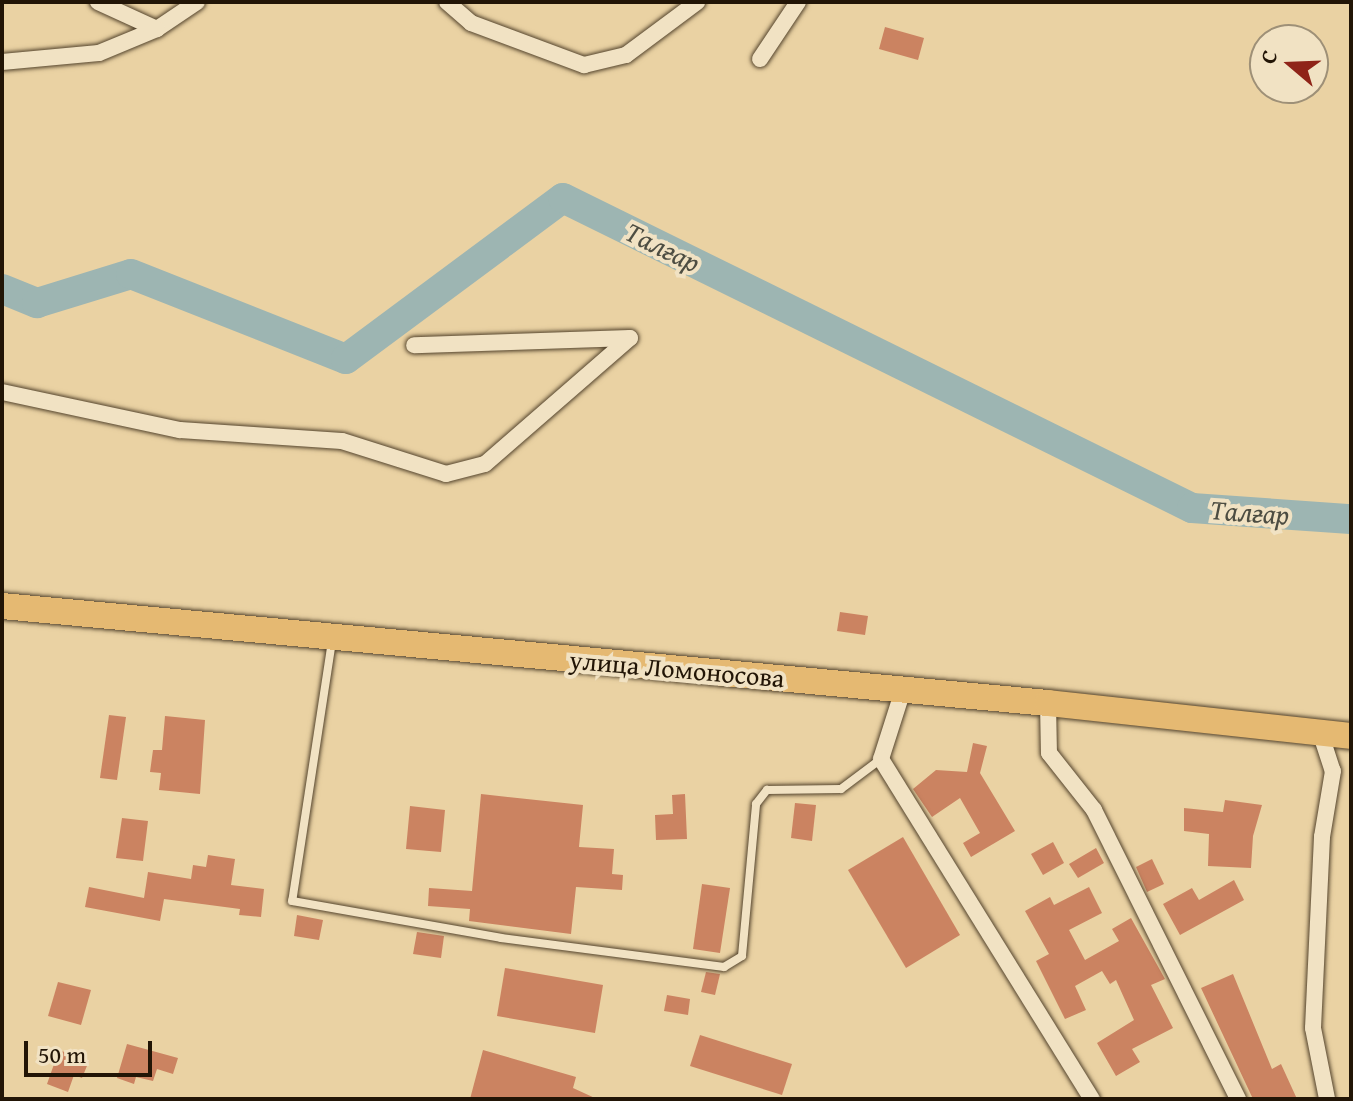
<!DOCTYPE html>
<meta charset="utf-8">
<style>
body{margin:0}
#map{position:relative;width:1353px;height:1101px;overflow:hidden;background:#ead2a3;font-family:"Gentium Book Plus",serif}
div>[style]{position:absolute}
.river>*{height:30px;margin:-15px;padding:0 15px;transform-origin:15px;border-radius:15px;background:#9db5b2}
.building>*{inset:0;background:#cb8361}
.roads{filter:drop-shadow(0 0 2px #54442d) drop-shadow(0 0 2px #54442d)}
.service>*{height:8px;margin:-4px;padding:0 4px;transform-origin:4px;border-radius:4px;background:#f1e2c3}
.minor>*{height:16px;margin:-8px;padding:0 8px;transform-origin:8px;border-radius:8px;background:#f1e2c3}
.primary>*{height:26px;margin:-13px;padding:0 13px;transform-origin:13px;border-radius:13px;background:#e5b972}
span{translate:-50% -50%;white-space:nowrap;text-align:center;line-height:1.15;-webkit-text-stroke:8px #f1e2c3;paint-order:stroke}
.street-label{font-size:26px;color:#221506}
.water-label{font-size:28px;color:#4d4d42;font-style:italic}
.frame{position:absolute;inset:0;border:4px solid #221506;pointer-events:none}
.north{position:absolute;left:1249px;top:24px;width:80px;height:80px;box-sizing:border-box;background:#f1e2c3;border:2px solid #9e9077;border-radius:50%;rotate:289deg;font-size:22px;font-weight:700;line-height:32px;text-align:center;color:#221506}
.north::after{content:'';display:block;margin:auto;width:28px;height:36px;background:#8f2418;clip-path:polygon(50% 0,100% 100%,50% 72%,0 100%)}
.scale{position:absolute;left:24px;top:1041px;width:128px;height:36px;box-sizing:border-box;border:4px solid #221506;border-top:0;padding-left:10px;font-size:24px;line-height:28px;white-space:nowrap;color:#221506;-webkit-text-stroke:6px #f1e2c3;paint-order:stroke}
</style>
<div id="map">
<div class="river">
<div style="left:2px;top:289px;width:38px;rotate:22deg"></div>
<div style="left:37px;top:303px;width:98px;rotate:-17.1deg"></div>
<div style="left:131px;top:274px;width:231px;rotate:21.6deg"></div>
<div style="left:346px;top:359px;width:270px;rotate:-36.6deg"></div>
<div style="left:563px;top:198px;width:701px;rotate:26.24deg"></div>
<div style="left:1192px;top:508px;width:159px;rotate:4deg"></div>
</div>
<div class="building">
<div style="clip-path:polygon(885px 27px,924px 38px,918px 60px,879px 49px)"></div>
<div style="clip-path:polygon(840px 612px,868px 616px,865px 635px,837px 631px)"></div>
<div style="clip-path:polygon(109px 715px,126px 717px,117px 780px,100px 778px)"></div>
<div style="clip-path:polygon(165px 716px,205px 720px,200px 794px,159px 790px,161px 773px,150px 772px,153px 750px,162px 750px)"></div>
<div style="clip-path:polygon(973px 743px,987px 746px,980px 773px,1015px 831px,971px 857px,963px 843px,980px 833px,960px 798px,932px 817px,913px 789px,936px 770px,967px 772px)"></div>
<div style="clip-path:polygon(481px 794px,583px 805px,579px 847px,614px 849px,612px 874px,623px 875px,622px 890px,576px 887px,571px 934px,469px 921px,470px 909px,428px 906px,429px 888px,472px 891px)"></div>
<div style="clip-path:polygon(685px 794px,687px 839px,656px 840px,655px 815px,673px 814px,672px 795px)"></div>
<div style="clip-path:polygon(1225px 800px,1262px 805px,1253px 836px,1251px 868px,1208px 866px,1209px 834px,1184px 831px,1184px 808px,1223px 812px)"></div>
<div style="clip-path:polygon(795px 803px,816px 805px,812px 841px,791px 838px)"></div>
<div style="clip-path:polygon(410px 806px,445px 810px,441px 852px,406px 849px)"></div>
<div style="clip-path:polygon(122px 818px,148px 821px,143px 861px,116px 858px)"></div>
<div style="clip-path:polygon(903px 837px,960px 935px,906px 968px,848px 870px)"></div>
<div style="clip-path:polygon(1053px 842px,1064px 863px,1043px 875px,1031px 854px)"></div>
<div style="clip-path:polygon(1096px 848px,1104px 863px,1078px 878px,1069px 864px)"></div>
<div style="clip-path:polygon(208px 855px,235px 859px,231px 885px,264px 889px,261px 917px,239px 915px,240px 909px,164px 899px,160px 921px,85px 907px,89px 887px,144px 898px,148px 872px,191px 879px,193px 865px,206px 867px)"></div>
<div style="clip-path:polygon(1152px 859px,1164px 884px,1147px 892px,1136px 867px)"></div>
<div style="clip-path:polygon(1234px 880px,1244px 900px,1180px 935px,1163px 904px,1192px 888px,1199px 900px)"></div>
<div style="clip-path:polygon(702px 884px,730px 888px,720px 953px,693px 949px)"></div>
<div style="clip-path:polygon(1089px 887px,1102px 913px,1069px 930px,1085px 960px,1119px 941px,1112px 929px,1131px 918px,1165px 979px,1151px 985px,1173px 1028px,1132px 1049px,1140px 1062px,1116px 1076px,1097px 1043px,1134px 1020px,1116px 980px,1110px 984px,1102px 971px,1075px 986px,1086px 1010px,1065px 1019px,1036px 961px,1049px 954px,1025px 911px,1050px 897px,1054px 905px)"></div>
<div style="clip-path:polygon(297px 915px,323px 920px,319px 940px,294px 936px)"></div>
<div style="clip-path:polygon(417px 932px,444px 936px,441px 958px,413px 954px)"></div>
<div style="clip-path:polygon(505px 968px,603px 985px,595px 1033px,497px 1016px)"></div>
<div style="clip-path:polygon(706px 972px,720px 974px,715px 995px,701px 992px)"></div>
<div style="clip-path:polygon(1233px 974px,1272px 1069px,1281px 1064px,1297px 1099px,1253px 1099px,1201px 988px)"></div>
<div style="clip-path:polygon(58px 982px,91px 990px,81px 1025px,48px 1016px)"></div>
<div style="clip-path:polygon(667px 995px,690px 999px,688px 1015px,664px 1011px)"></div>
<div style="clip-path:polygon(700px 1035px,792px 1064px,782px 1095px,690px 1066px)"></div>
<div style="clip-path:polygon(127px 1044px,178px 1058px,173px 1074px,157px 1069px,153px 1081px,136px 1077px,134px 1084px,117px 1078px)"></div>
<div style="clip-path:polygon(59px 1050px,89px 1061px,82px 1078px,74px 1075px,68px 1092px,47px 1084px)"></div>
<div style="clip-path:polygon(483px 1050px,576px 1077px,573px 1088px,597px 1099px,470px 1099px)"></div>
</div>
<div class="roads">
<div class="service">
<div style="left:332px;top:641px;width:263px;rotate:98.7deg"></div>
<div style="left:292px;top:901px;width:212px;rotate:10deg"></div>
<div style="left:501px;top:938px;width:225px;rotate:7.4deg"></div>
<div style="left:724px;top:967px;width:21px;rotate:-31deg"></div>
<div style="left:742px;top:956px;width:153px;rotate:-84.7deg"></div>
<div style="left:756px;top:804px;width:18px;rotate:-52deg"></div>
<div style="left:767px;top:790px;width:74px;rotate:-0.8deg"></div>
<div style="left:841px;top:789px;width:50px;rotate:-36.9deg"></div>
</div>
<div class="minor">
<div style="left:447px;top:2px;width:32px;rotate:41deg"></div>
<div style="left:471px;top:23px;width:121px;rotate:20.4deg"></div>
<div style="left:584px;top:65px;width:43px;rotate:-13.4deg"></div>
<div style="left:626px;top:55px;width:89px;rotate:-36.7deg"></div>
<div style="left:157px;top:29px;width:48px;rotate:-34deg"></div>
<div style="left:760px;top:59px;width:69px;rotate:-56.3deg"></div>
<div style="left:2px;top:62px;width:97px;rotate:-5.3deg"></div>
<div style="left:99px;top:53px;width:63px;rotate:-22.5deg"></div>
<div style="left:157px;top:29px;width:65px;rotate:-155.4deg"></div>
<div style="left:2px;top:392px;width:182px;rotate:12.1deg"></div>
<div style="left:180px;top:430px;width:162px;rotate:3.9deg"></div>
<div style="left:342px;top:441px;width:109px;rotate:17.6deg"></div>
<div style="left:446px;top:474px;width:40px;rotate:-14.4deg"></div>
<div style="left:485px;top:464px;width:192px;rotate:-41deg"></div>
<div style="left:630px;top:338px;width:216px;rotate:178.1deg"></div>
<div style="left:903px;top:690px;width:72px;rotate:107.7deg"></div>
<div style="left:881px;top:759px;width:400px;rotate:58.2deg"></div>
<div style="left:1048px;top:703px;width:50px;rotate:88.9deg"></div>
<div style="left:1049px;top:753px;width:73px;rotate:51.7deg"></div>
<div style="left:1094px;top:810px;width:323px;rotate:63.5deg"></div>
<div style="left:1321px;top:735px;width:38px;rotate:72deg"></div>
<div style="left:1333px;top:771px;width:67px;rotate:99.5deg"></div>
<div style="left:1322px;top:837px;width:191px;rotate:92.7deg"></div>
<div style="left:1313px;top:1028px;width:72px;rotate:78.8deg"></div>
</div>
<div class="primary">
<div style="left:2px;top:606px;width:1050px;rotate:5.3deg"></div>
<div style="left:1048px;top:703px;width:305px;rotate:6.2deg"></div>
</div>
</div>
<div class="street-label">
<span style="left:677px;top:669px;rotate:5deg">улица Ломоносова</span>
</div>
<div class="water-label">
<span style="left:663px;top:247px;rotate:26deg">Талғар</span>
<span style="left:1250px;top:512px;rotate:4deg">Талғар</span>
</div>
<div class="frame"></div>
<div class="north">С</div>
<div class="scale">50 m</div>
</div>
